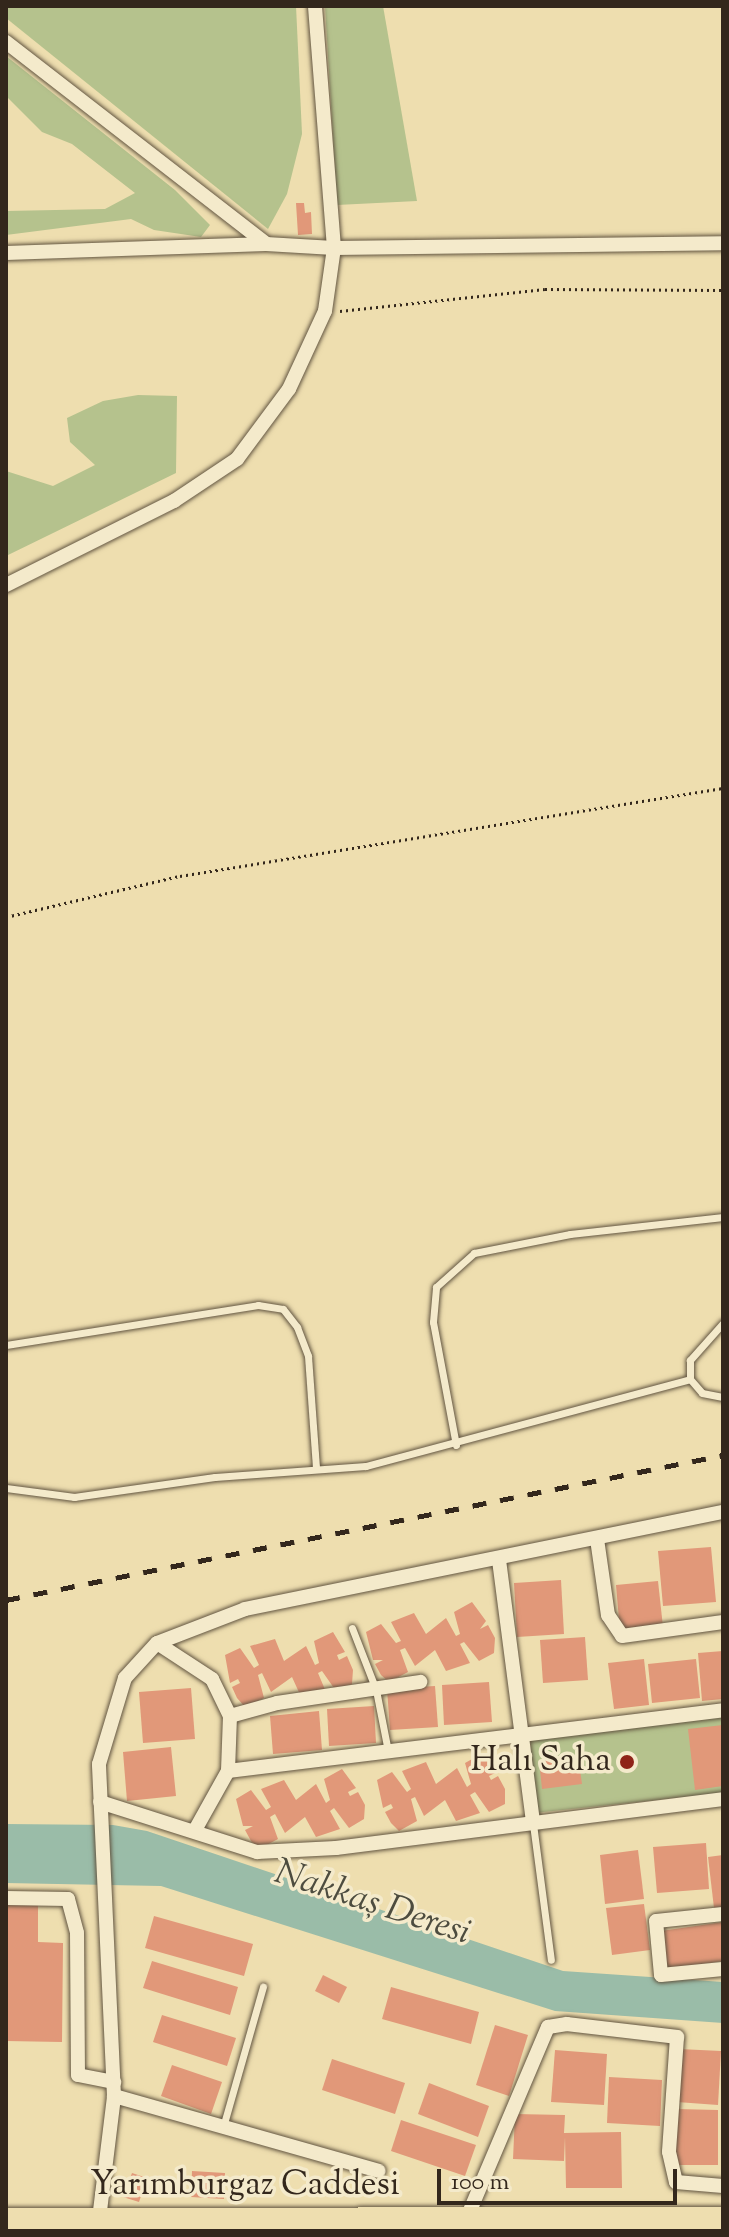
<!DOCTYPE html>
<meta charset="utf-8">
<style>
body{margin:0}
#map{position:relative;width:729px;height:2237px;overflow:hidden;background:#eedeaf;font-family:"Sorts Mill Goudy",serif}
div>[style]{position:absolute}
.green>*{inset:0;background:#b5c28d}
.water>*{inset:0;background:#9abca8}
.building>*{inset:0;background:#e19879}
.path>*{height:3px;margin-top:-1.5px;transform-origin:0;background:repeating-linear-gradient(90deg,#33271c 0 2px,transparent 0 6px)}
.roads{filter:drop-shadow(0 0 2px #625541) drop-shadow(0 0 2px #625541)}
.lane>*{height:7px;margin:-3.5px;padding:0 3.5px;transform-origin:3.5px;border-radius:3.5px;background:#f4eacb}
.street>*{height:14px;margin:-7px;padding:0 7px;transform-origin:7px;border-radius:7px;background:#f4eacb}
.primary>*{height:22px;margin:-11px;padding:0 11px;transform-origin:11px;border-radius:11px;background:#eedeaf}
.rail>*{height:5px;margin-top:-2.5px;transform-origin:0;background:repeating-linear-gradient(90deg,#33271c 0 14px,transparent 0 28px)}
.dots>*{width:22px;height:22px;translate:-50% -50%;box-sizing:border-box;border:4px solid #f4eacb;border-radius:50%}
span{translate:-50% -50%;white-space:nowrap;text-align:center;line-height:1.15;-webkit-text-stroke:7px #f4eacb;paint-order:stroke}
.poi-label{font-size:34px;color:#33271c}
.right{translate:-100% -50%;text-align:right}
.street-label{font-size:34px;color:#33271c}
.water-label{font-size:36px;color:#4d4c3f;font-style:italic}
.frame{position:absolute;inset:0;border:8px solid #33271c;pointer-events:none}
.scale{position:absolute;left:437px;top:2169px;width:240px;height:36px;box-sizing:border-box;border:4px solid #33271c;border-top:0;padding-left:10px;font-size:24px;line-height:28px;white-space:nowrap;color:#33271c;-webkit-text-stroke:6px #f4eacb;paint-order:stroke}
</style>
<div id="map">
<div class="green">
<div style="clip-path:polygon(6px 6px,296px 6px,302px 134px,287px 194px,268px 229px,6px 18px)"></div>
<div style="clip-path:polygon(325px 6px,383px 6px,417px 201px,337px 205px)"></div>
<div style="clip-path:polygon(6px 56px,175px 190px,210px 225px,201px 237px,154px 230px,131px 219px,6px 235px,6px 211px,105px 209px,135px 193px,72px 144px,42px 132px,6px 96px)"></div>
<div style="clip-path:polygon(138px 395px,177px 396px,176px 473px,6px 556px,6px 471px,53px 486px,95px 465px,70px 442px,67px 418px,103px 401px)"></div>
<div style="clip-path:polygon(723px 1711px,723px 1793px,534px 1813px,530px 1731px)"></div>
</div>
<div class="water">
<div style="clip-path:polygon(6px 1824px,113px 1825px,147px 1831px,563px 1971px,723px 1982px,723px 2023px,555px 2011px,161px 1886px,6px 1883px)"></div>
</div>
<div class="building">
<div style="clip-path:polygon(296px 203px,304px 203px,305px 213px,311px 212px,312px 234px,298px 235px)"></div>
<div style="clip-path:polygon(711px 1547px,716px 1602px,663px 1606px,658px 1551px)"></div>
<div style="clip-path:polygon(561px 1580px,564px 1634px,517px 1637px,514px 1583px)"></div>
<div style="clip-path:polygon(658px 1581px,663px 1627px,620px 1631px,616px 1585px)"></div>
<div style="clip-path:polygon(472px 1602px,486px 1621px,480px 1629px,488px 1625px,495px 1638px,494px 1653px,479px 1661px,464px 1642px,460px 1644px,470px 1663px,446px 1671px,435px 1650px,415px 1666px,405px 1648px,400px 1650px,408px 1672px,389px 1682px,381px 1675px,375px 1664px,383px 1660px,373px 1660px,366px 1632px,381px 1624px,396px 1643px,401px 1641px,391px 1622px,414px 1613px,426px 1634px,446px 1618px,456px 1636px,460px 1634px,454px 1612px)"></div>
<div style="clip-path:polygon(333px 1632px,345px 1652px,337px 1655px,339px 1660px,347px 1656px,353px 1670px,352px 1684px,336px 1691px,322px 1671px,318px 1673px,326px 1692px,302px 1699px,292px 1677px,271px 1692px,262px 1673px,258px 1675px,264px 1698px,245px 1707px,237px 1698px,232px 1687px,240px 1683px,238px 1679px,230px 1683px,225px 1655px,240px 1648px,254px 1668px,259px 1665px,250px 1646px,275px 1639px,284px 1661px,306px 1646px,315px 1665px,319px 1663px,314px 1641px)"></div>
<div style="clip-path:polygon(585px 1637px,588px 1680px,543px 1683px,540px 1640px)"></div>
<div style="clip-path:polygon(723px 1651px,723px 1699px,702px 1701px,698px 1653px)"></div>
<div style="clip-path:polygon(644px 1659px,649px 1705px,614px 1709px,608px 1663px)"></div>
<div style="clip-path:polygon(696px 1659px,700px 1698px,652px 1703px,648px 1664px)"></div>
<div style="clip-path:polygon(489px 1682px,492px 1722px,444px 1725px,442px 1685px)"></div>
<div style="clip-path:polygon(435px 1686px,438px 1727px,390px 1730px,387px 1689px)"></div>
<div style="clip-path:polygon(191px 1688px,195px 1739px,143px 1743px,139px 1692px)"></div>
<div style="clip-path:polygon(374px 1706px,376px 1743px,329px 1746px,327px 1709px)"></div>
<div style="clip-path:polygon(319px 1711px,322px 1750px,273px 1754px,270px 1716px)"></div>
<div style="clip-path:polygon(723px 1725px,723px 1786px,695px 1790px,688px 1729px)"></div>
<div style="clip-path:polygon(171px 1747px,176px 1796px,127px 1801px,123px 1752px)"></div>
<div style="clip-path:polygon(483px 1753px,497px 1772px,489px 1776px,491px 1780px,498px 1776px,505px 1789px,505px 1804px,489px 1812px,475px 1792px,470px 1795px,480px 1813px,456px 1821px,445px 1800px,424px 1816px,415px 1797px,411px 1799px,417px 1821px,399px 1831px,391px 1823px,385px 1812px,393px 1808px,391px 1804px,383px 1808px,377px 1780px,392px 1772px,407px 1792px,411px 1789px,402px 1771px,426px 1762px,436px 1784px,457px 1768px,467px 1787px,471px 1784px,465px 1763px)"></div>
<div style="clip-path:polygon(578px 1755px,582px 1784px,542px 1789px,539px 1760px)"></div>
<div style="clip-path:polygon(342px 1769px,356px 1788px,348px 1792px,350px 1796px,358px 1792px,365px 1805px,364px 1819px,349px 1828px,334px 1808px,330px 1811px,340px 1829px,316px 1837px,305px 1817px,285px 1833px,275px 1814px,270px 1817px,278px 1839px,259px 1849px,251px 1841px,245px 1830px,253px 1826px,243px 1826px,236px 1799px,251px 1790px,266px 1810px,271px 1807px,261px 1789px,284px 1780px,296px 1800px,316px 1784px,326px 1803px,330px 1800px,324px 1779px)"></div>
<div style="clip-path:polygon(706px 1843px,709px 1889px,657px 1893px,653px 1847px)"></div>
<div style="clip-path:polygon(638px 1850px,644px 1899px,605px 1904px,600px 1855px)"></div>
<div style="clip-path:polygon(723px 1855px,723px 1907px,714px 1908px,708px 1857px)"></div>
<div style="clip-path:polygon(6px 1900px,38px 1900px,38px 1942px,63px 1943px,62px 2042px,6px 2041px)"></div>
<div style="clip-path:polygon(644px 1904px,650px 1950px,612px 1955px,606px 1908px)"></div>
<div style="clip-path:polygon(154px 1916px,253px 1944px,244px 1976px,145px 1948px)"></div>
<div style="clip-path:polygon(723px 1922px,723px 1961px,666px 1970px,661px 1931px)"></div>
<div style="clip-path:polygon(152px 1961px,238px 1987px,230px 2015px,143px 1988px)"></div>
<div style="clip-path:polygon(323px 1975px,347px 1987px,339px 2003px,315px 1991px)"></div>
<div style="clip-path:polygon(391px 1987px,479px 2012px,471px 2044px,382px 2019px)"></div>
<div style="clip-path:polygon(162px 2015px,236px 2038px,227px 2066px,153px 2042px)"></div>
<div style="clip-path:polygon(495px 2025px,528px 2035px,509px 2096px,476px 2085px)"></div>
<div style="clip-path:polygon(679px 2049px,721px 2051px,718px 2105px,677px 2102px)"></div>
<div style="clip-path:polygon(555px 2050px,607px 2054px,604px 2105px,551px 2102px)"></div>
<div style="clip-path:polygon(332px 2059px,405px 2083px,395px 2114px,322px 2090px)"></div>
<div style="clip-path:polygon(172px 2065px,222px 2082px,211px 2114px,161px 2096px)"></div>
<div style="clip-path:polygon(609px 2077px,662px 2080px,660px 2126px,607px 2123px)"></div>
<div style="clip-path:polygon(429px 2083px,489px 2106px,478px 2137px,418px 2114px)"></div>
<div style="clip-path:polygon(676px 2109px,718px 2110px,718px 2165px,675px 2165px)"></div>
<div style="clip-path:polygon(515px 2114px,565px 2115px,564px 2133px,621px 2132px,622px 2188px,566px 2188px,565px 2137px,564px 2161px,513px 2159px)"></div>
<div style="clip-path:polygon(401px 2120px,476px 2145px,465px 2176px,391px 2151px)"></div>
<div style="clip-path:polygon(192px 2171px,225px 2173px,224px 2199px,191px 2197px)"></div>
<div style="clip-path:polygon(132px 2173px,147px 2178px,139px 2202px,123px 2197px)"></div>
</div>
<div class="path">
<div style="left:340px;top:311px;width:206px;rotate:-6.1deg"></div>
<div style="left:545px;top:289px;width:178px;rotate:0.3deg"></div>
<div style="left:6px;top:917px;width:179px;rotate:-13.3deg"></div>
<div style="left:180px;top:876px;width:550px;rotate:-9.21deg"></div>
</div>
<div class="roads">
<div class="lane">
<div style="left:723px;top:1323px;width:50px;rotate:131.7deg"></div>
<div style="left:690px;top:1360px;width:19px;rotate:90deg"></div>
<div style="left:690px;top:1379px;width:18px;rotate:49deg"></div>
<div style="left:702px;top:1393px;width:21px;rotate:11deg"></div>
<div style="left:6px;top:1345px;width:255px;rotate:-9deg"></div>
<div style="left:258px;top:1305px;width:25px;rotate:9deg"></div>
<div style="left:283px;top:1309px;width:23px;rotate:52deg"></div>
<div style="left:297px;top:1327px;width:31px;rotate:69deg"></div>
<div style="left:308px;top:1356px;width:111px;rotate:85.9deg"></div>
<div style="left:456px;top:1445px;width:125px;rotate:-100.6deg"></div>
<div style="left:433px;top:1322px;width:35px;rotate:-85deg"></div>
<div style="left:436px;top:1287px;width:51px;rotate:-41.8deg"></div>
<div style="left:474px;top:1253px;width:98px;rotate:-11.2deg"></div>
<div style="left:570px;top:1234px;width:154px;rotate:-6.3deg"></div>
<div style="left:6px;top:1488px;width:69px;rotate:7.5deg"></div>
<div style="left:74px;top:1497px;width:142px;rotate:-8.1deg"></div>
<div style="left:215px;top:1477px;width:151px;rotate:-4.2deg"></div>
<div style="left:366px;top:1466px;width:335px;rotate:-15deg"></div>
<div style="left:352px;top:1628px;width:66px;rotate:68.8deg"></div>
<div style="left:376px;top:1690px;width:62px;rotate:78.9deg"></div>
<div style="left:533px;top:1824px;width:137px;rotate:82.5deg"></div>
<div style="left:223px;top:2127px;width:146px;rotate:-74.1deg"></div>
</div>
<div class="street">
<div style="left:6px;top:42px;width:329px;rotate:37.8deg"></div>
<div style="left:6px;top:253px;width:260px;rotate:-2deg"></div>
<div style="left:266px;top:244px;width:68px;rotate:3.4deg"></div>
<div style="left:334px;top:248px;width:389px;rotate:-0.7deg"></div>
<div style="left:6px;top:585px;width:188px;rotate:-26.6deg"></div>
<div style="left:174px;top:501px;width:76px;rotate:-33.7deg"></div>
<div style="left:237px;top:459px;width:87px;rotate:-53.4deg"></div>
<div style="left:289px;top:389px;width:86px;rotate:-65.2deg"></div>
<div style="left:325px;top:311px;width:64px;rotate:-81.9deg"></div>
<div style="left:334px;top:248px;width:243px;rotate:-94.5deg"></div>
<div style="left:597px;top:1539px;width:77px;rotate:81.8deg"></div>
<div style="left:608px;top:1615px;width:25px;rotate:56deg"></div>
<div style="left:622px;top:1636px;width:102px;rotate:-7.9deg"></div>
<div style="left:499px;top:1560px;width:264px;rotate:82.6deg"></div>
<div style="left:157px;top:1643px;width:66px;rotate:33.2deg"></div>
<div style="left:212px;top:1679px;width:41px;rotate:64.1deg"></div>
<div style="left:230px;top:1716px;width:55px;rotate:92.1deg"></div>
<div style="left:228px;top:1771px;width:68px;rotate:119.2deg"></div>
<div style="left:230px;top:1716px;width:49px;rotate:-15.5deg"></div>
<div style="left:277px;top:1703px;width:145px;rotate:-8.4deg"></div>
<div style="left:228px;top:1771px;width:499px;rotate:-7deg"></div>
<div style="left:100px;top:1802px;width:165px;rotate:17.7deg"></div>
<div style="left:257px;top:1852px;width:79px;rotate:-2.9deg"></div>
<div style="left:336px;top:1848px;width:390px;rotate:-7.2deg"></div>
<div style="left:6px;top:1898px;width:62px;rotate:0.9deg"></div>
<div style="left:68px;top:1899px;width:35px;rotate:75deg"></div>
<div style="left:77px;top:1933px;width:142px;rotate:89.6deg"></div>
<div style="left:78px;top:2075px;width:37px;rotate:11deg"></div>
<div style="left:723px;top:1914px;width:67px;rotate:174deg"></div>
<div style="left:656px;top:1921px;width:54px;rotate:84.7deg"></div>
<div style="left:661px;top:1975px;width:62px;rotate:-5.5deg"></div>
<div style="left:114px;top:2096px;width:275px;rotate:15.8deg"></div>
<div style="left:99px;top:2219px;width:124px;rotate:-83deg"></div>
<div style="left:114px;top:2096px;width:332px;rotate:-92.6deg"></div>
<div style="left:99px;top:1764px;width:90px;rotate:-73.2deg"></div>
<div style="left:125px;top:1678px;width:47px;rotate:-47.6deg"></div>
<div style="left:157px;top:1643px;width:94px;rotate:-21.1deg"></div>
<div style="left:245px;top:1609px;width:488px;rotate:-11.5deg"></div>
<div style="left:466px;top:2220px;width:210px;rotate:-67deg"></div>
<div style="left:548px;top:2027px;width:19px;rotate:-9deg"></div>
<div style="left:567px;top:2024px;width:111px;rotate:6.7deg"></div>
<div style="left:677px;top:2037px;width:115px;rotate:94deg"></div>
<div style="left:669px;top:2152px;width:31px;rotate:77deg"></div>
<div style="left:676px;top:2182px;width:47px;rotate:4.9deg"></div>
</div>
<div class="primary">
<div style="left:6px;top:2219px;width:717px;rotate:-0.08deg"></div>
</div>
</div>
<div class="rail">
<div style="left:6px;top:1600px;width:732px;rotate:-11.43deg"></div>
</div>
<div class="dots">
<div style="left:627px;top:1762px;background:#8f2418"></div>
</div>
<div class="poi-label">
<span class="right" style="left:611px;top:1762px">Halı Saha</span>
</div>
<div class="street-label">
<span style="left:245px;top:2186px">Yarımburgaz Caddesi</span>
</div>
<div class="water-label">
<span style="left:372px;top:1904px;rotate:18deg">Nakkaş Deresi</span>
</div>
<div class="frame"></div>
<div class="scale">100 m</div>
</div>
